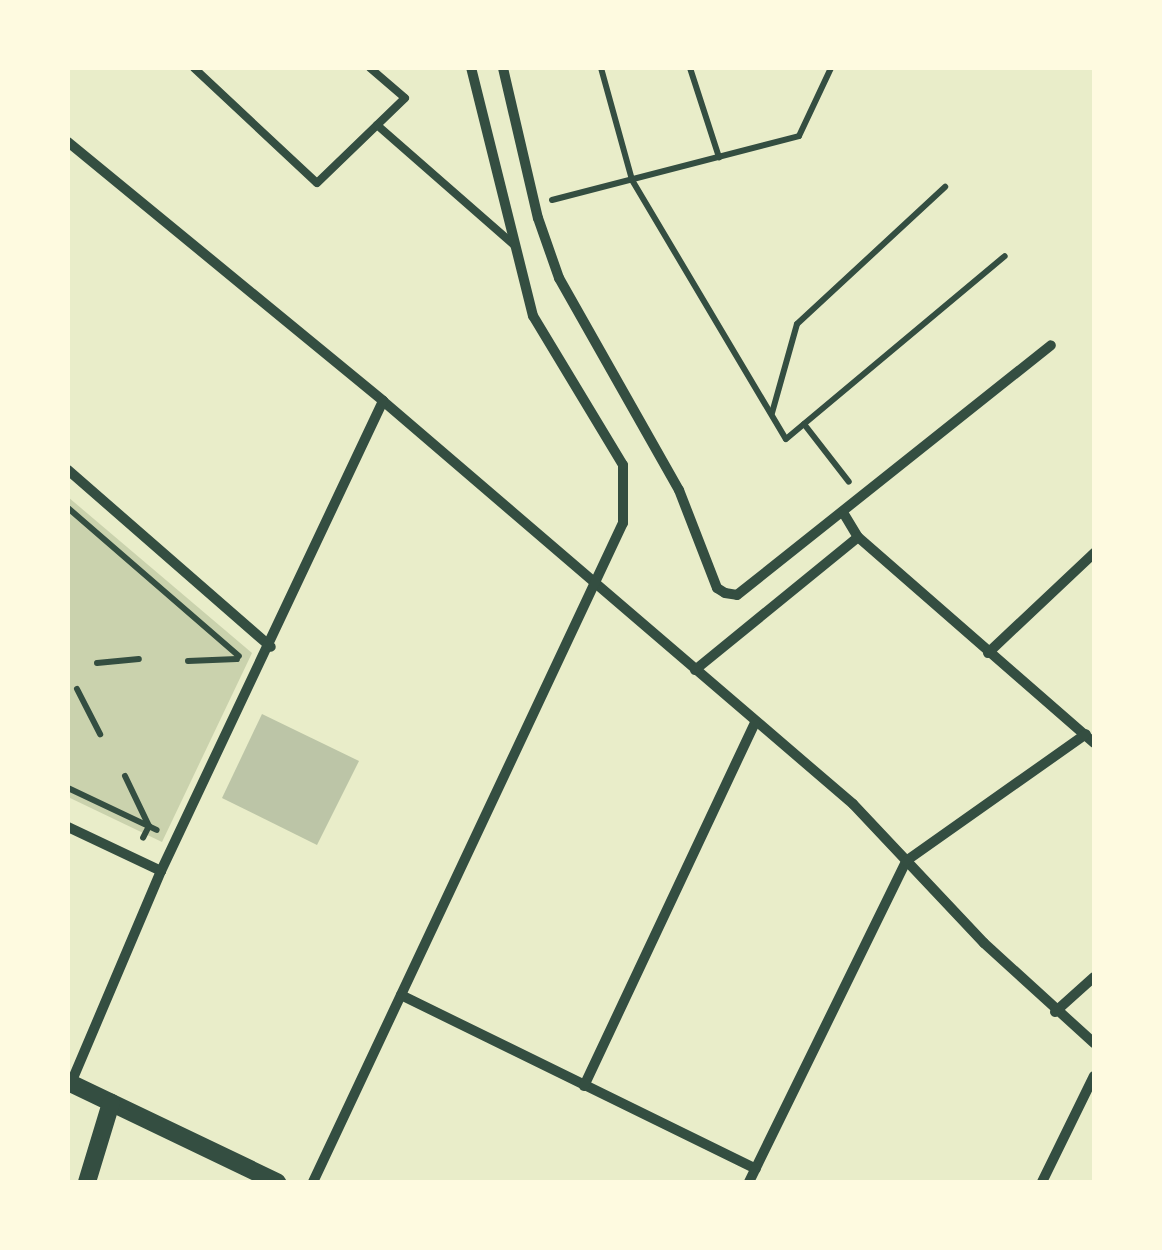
<!DOCTYPE html>
<style>
body{margin:0}
#map{position:relative;width:1162px;height:1250px;overflow:hidden;background:#e9edc9;font-family:"IBM Plex Sans",sans-serif}
div>[style]{position:absolute}
.green>*{inset:0;background:#cad2ad}
.building>*{inset:0;background:#bcc5a7}
.path>*{height:6px;margin:-3px;padding:0 3px;transform-origin:3px;border-radius:3px;background:#344e41}
.service>*{height:8px;margin:-4px;padding:0 4px;transform-origin:4px;border-radius:4px;background:#344e41}
.minor>*{height:10px;margin:-5px;padding:0 5px;transform-origin:5px;border-radius:5px;background:#344e41}
.tertiary>*{height:18px;margin:-9px;padding:0 9px;transform-origin:9px;border-radius:9px;background:#344e41}
span{translate:-50% -50%;white-space:nowrap;text-align:center;line-height:1.15;-webkit-text-stroke:9px #fefae0;paint-order:stroke}
.frame{position:absolute;inset:0;border:70px solid #fefae0;pointer-events:none}
</style>
<div id="map">
<div class="green">
<div style="clip-path:polygon(68px 497px,252px 653px,162px 842px,68px 797px)"></div>
</div>
<div class="building">
<div style="clip-path:polygon(262px 714px,359px 761px,317px 845px,222px 798px)"></div>
</div>
<div class="path">
<div style="left:601px;top:68px;width:116px;rotate:74.5deg"></div>
<div style="left:632px;top:180px;width:301px;rotate:59.3deg"></div>
<div style="left:786px;top:439px;width:285px;rotate:-39.9deg"></div>
<div style="left:690px;top:68px;width:94px;rotate:72deg"></div>
<div style="left:552px;top:200px;width:255px;rotate:-14.5deg"></div>
<div style="left:799px;top:136px;width:75px;rotate:-64.8deg"></div>
<div style="left:772px;top:413px;width:92px;rotate:-74.3deg"></div>
<div style="left:797px;top:324px;width:202px;rotate:-42.8deg"></div>
<div style="left:804px;top:424px;width:73px;rotate:52.2deg"></div>
<div style="left:68px;top:508px;width:226px;rotate:40.9deg"></div>
<div style="left:188px;top:661px;width:49px;rotate:-2.3deg"></div>
<div style="left:97px;top:663px;width:42px;rotate:-5.4deg"></div>
<div style="left:77px;top:689px;width:51px;rotate:62.9deg"></div>
<div style="left:125px;top:776px;width:55px;rotate:64.4deg"></div>
<div style="left:149px;top:826px;width:13px;rotate:117deg"></div>
<div style="left:68px;top:788px;width:98px;rotate:25.3deg"></div>
</div>
<div class="service">
<div style="left:194px;top:68px;width:168px;rotate:43.1deg"></div>
<div style="left:317px;top:183px;width:122px;rotate:-44deg"></div>
<div style="left:405px;top:98px;width:46px;rotate:-139.4deg"></div>
<div style="left:377px;top:125px;width:184px;rotate:41.2deg"></div>
</div>
<div class="minor">
<div style="left:503px;top:68px;width:154px;rotate:76.9deg"></div>
<div style="left:538px;top:218px;width:64px;rotate:70.7deg"></div>
<div style="left:559px;top:278px;width:244px;rotate:60.5deg"></div>
<div style="left:679px;top:490px;width:105px;rotate:68.8deg"></div>
<div style="left:717px;top:588px;width:9px;rotate:32deg"></div>
<div style="left:725px;top:593px;width:12px;rotate:9deg"></div>
<div style="left:737px;top:595px;width:401px;rotate:-38.5deg"></div>
<div style="left:68px;top:142px;width:408px;rotate:39.4deg"></div>
<div style="left:383px;top:401px;width:619px;rotate:40.61deg"></div>
<div style="left:853px;top:804px;width:191px;rotate:46.7deg"></div>
<div style="left:984px;top:943px;width:149px;rotate:42.3deg"></div>
<div style="left:68px;top:470px;width:269px;rotate:41.1deg"></div>
<div style="left:844px;top:514px;width:27px;rotate:59deg"></div>
<div style="left:858px;top:537px;width:313px;rotate:41.1deg"></div>
<div style="left:988px;top:653px;width:146px;rotate:-43.3deg"></div>
<div style="left:695px;top:670px;width:210px;rotate:-39.2deg"></div>
<div style="left:68px;top:827px;width:103px;rotate:25.3deg"></div>
<div style="left:401px;top:995px;width:395px;rotate:26.1deg"></div>
<div style="left:1055px;top:1012px;width:52px;rotate:-41.9deg"></div>
<div style="left:71px;top:1083px;width:230px;rotate:-67deg"></div>
<div style="left:161px;top:871px;width:520px;rotate:-64.72deg"></div>
<div style="left:584px;top:1086px;width:402px;rotate:-64.8deg"></div>
<div style="left:313px;top:1182px;width:728px;rotate:-64.81deg"></div>
<div style="left:623px;top:523px;width:58px;rotate:-90deg"></div>
<div style="left:623px;top:465px;width:174px;rotate:-121.1deg"></div>
<div style="left:533px;top:316px;width:256px;rotate:-104deg"></div>
<div style="left:749px;top:1182px;width:357px;rotate:-63.9deg"></div>
<div style="left:906px;top:861px;width:220px;rotate:-35.2deg"></div>
<div style="left:1042px;top:1182px;width:118px;rotate:-63.9deg"></div>
</div>
<div class="tertiary">
<div style="left:68px;top:1082px;width:232px;rotate:25.6deg"></div>
<div style="left:87px;top:1182px;width:83px;rotate:-73.1deg"></div>
</div>
<div class="frame"></div>
</div>
